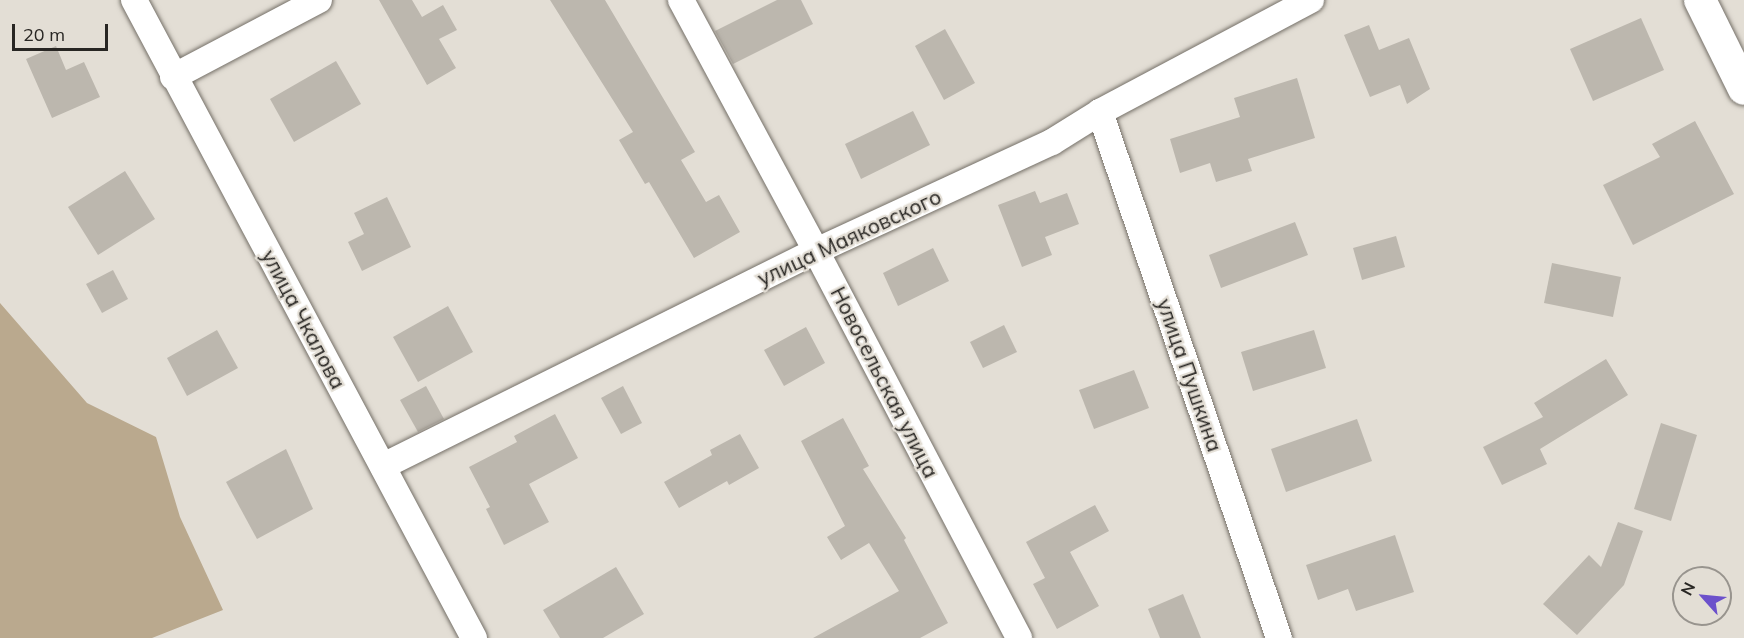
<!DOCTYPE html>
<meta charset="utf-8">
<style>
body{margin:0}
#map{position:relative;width:1744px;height:638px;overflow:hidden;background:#e3ded5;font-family:Mulish,sans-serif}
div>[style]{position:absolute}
.green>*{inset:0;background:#baa98e}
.building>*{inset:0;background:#bcb7ae}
.roads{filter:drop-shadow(0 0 2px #757068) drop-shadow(0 0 2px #757068)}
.minor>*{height:26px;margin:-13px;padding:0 13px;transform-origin:13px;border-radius:13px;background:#fff}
.tertiary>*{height:32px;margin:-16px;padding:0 16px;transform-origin:16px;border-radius:16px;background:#fff}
span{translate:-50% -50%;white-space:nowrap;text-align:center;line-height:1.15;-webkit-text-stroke:4.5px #e3ded5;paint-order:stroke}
.street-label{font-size:21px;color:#282623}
.north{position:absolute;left:1672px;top:566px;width:60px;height:60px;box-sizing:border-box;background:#e3ded5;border:2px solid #98948e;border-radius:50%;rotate:297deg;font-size:16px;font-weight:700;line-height:24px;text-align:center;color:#282623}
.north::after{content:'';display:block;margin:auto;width:21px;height:27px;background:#6c51cb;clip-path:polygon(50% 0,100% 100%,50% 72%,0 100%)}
.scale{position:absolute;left:12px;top:24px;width:96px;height:27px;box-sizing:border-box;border:3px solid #282623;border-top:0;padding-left:8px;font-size:18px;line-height:21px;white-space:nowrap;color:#282623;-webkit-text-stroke:4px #e3ded5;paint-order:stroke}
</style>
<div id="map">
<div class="green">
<div style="clip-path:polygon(0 303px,87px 403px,156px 437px,180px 517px,223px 610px,152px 638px,0 638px)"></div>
</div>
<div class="building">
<div style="clip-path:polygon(379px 0,412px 0,422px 17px,443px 5px,457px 30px,439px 39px,456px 68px,427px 85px)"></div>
<div style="clip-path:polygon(550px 0,605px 0,695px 152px,681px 160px,706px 202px,719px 195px,740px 232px,694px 258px,649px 182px,645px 184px,619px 140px,633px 132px)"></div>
<div style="clip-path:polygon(777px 0,801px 0,813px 24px,733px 64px,715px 31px)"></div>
<div style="clip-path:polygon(1641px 18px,1664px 70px,1593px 101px,1570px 49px)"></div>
<div style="clip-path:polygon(1369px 25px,1379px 50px,1409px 38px,1430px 89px,1407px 104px,1400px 85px,1370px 97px,1344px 35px)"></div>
<div style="clip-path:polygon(945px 29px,975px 83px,944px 100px,915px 46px)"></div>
<div style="clip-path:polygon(56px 46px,66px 70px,84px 62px,100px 97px,52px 118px,26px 59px)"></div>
<div style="clip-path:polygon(336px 61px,361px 104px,294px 142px,270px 99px)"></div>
<div style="clip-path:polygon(1297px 78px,1315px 138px,1248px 159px,1252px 171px,1216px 182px,1210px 163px,1180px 173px,1170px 139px,1240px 117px,1234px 98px)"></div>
<div style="clip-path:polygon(913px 111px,930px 145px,861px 179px,845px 144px)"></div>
<div style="clip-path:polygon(1695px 121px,1734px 194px,1633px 245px,1603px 185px,1660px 157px,1652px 144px)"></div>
<div style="clip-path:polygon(125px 171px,155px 219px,98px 255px,68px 207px)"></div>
<div style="clip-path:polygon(1035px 191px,1040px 203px,1067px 193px,1079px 224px,1045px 237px,1052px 255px,1022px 267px,998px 205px)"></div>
<div style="clip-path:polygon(387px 197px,411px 247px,362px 271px,348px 242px,364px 234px,354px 213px)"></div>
<div style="clip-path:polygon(1295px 222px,1308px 255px,1221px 288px,1209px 255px)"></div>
<div style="clip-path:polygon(1396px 236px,1405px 267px,1362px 280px,1353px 248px)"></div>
<div style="clip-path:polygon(933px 248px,949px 281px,898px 306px,883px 273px)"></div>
<div style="clip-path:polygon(1552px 263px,1621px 277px,1613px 317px,1544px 303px)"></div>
<div style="clip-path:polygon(113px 270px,128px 299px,102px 313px,86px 284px)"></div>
<div style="clip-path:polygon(448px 306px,473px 352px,418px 382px,393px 337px)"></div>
<div style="clip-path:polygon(1004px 325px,1017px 352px,983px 368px,970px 342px)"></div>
<div style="clip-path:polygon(806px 327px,825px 363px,784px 386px,764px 350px)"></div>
<div style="clip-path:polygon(217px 330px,238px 368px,187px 396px,167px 358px)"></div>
<div style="clip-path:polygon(1314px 330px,1326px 368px,1253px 391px,1241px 352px)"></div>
<div style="clip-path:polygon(1606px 359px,1628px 395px,1540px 449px,1547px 464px,1502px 485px,1483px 447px,1543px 417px,1534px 403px)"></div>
<div style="clip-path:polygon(1134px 370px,1149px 408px,1094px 429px,1079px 390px)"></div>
<div style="clip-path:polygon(426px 386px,444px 419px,418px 432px,400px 400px)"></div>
<div style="clip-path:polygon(623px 386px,642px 423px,621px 434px,601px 398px)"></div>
<div style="clip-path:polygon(555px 414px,578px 458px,529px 484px,549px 522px,504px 545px,486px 509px,490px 507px,469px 467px,517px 442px,514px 436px)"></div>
<div style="clip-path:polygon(843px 418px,869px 466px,863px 469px,906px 538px,904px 540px,948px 623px,920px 638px,813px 638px,899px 591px,869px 543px,841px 560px,827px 537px,845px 526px,801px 441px)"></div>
<div style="clip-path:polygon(1357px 419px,1372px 461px,1286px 492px,1271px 449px)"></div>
<div style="clip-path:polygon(1661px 423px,1697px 435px,1671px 521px,1634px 509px)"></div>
<div style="clip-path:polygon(740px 434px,759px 468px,729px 485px,727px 481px,679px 508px,664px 482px,712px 455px,710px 450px)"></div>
<div style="clip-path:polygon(286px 449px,313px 509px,257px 539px,226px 482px)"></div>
<div style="clip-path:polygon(1095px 505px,1109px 531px,1070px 552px,1099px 606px,1057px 629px,1033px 584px,1045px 578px,1026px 542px)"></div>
<div style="clip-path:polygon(1618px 522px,1643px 531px,1624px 585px,1577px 635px,1543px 604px,1589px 555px,1601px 567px)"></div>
<div style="clip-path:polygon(1395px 535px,1414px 592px,1356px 611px,1348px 589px,1318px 600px,1306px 565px)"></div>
<div style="clip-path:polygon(616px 567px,644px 614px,603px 638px,560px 638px,543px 610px)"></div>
<div style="clip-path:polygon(1183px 594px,1201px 638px,1160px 638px,1148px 609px)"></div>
</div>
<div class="roads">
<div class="minor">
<div style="left:134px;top:0;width:723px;rotate:61.95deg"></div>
<div style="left:681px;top:0;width:285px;rotate:61.7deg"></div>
<div style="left:816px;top:251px;width:437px;rotate:62.3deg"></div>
<div style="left:173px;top:77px;width:165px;rotate:-27.8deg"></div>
<div style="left:1100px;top:112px;width:556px;rotate:71.21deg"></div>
<div style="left:383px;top:466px;width:483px;rotate:-26.4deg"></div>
<div style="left:816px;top:251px;width:260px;rotate:-24.8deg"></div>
<div style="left:1052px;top:142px;width:57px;rotate:-32deg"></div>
<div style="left:1100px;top:112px;width:239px;rotate:-28deg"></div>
</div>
<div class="tertiary">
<div style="left:1700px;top:0;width:99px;rotate:63.7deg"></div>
</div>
</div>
<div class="street-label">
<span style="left:849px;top:237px;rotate:-25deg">улица Маяковского</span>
<span style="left:304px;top:319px;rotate:62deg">улица Чкалова</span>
<span style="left:1190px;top:375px;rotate:71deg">улица Пушкина</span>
<span style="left:885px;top:382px;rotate:63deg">Новосельская улица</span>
</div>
<div class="north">N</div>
<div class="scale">20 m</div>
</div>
